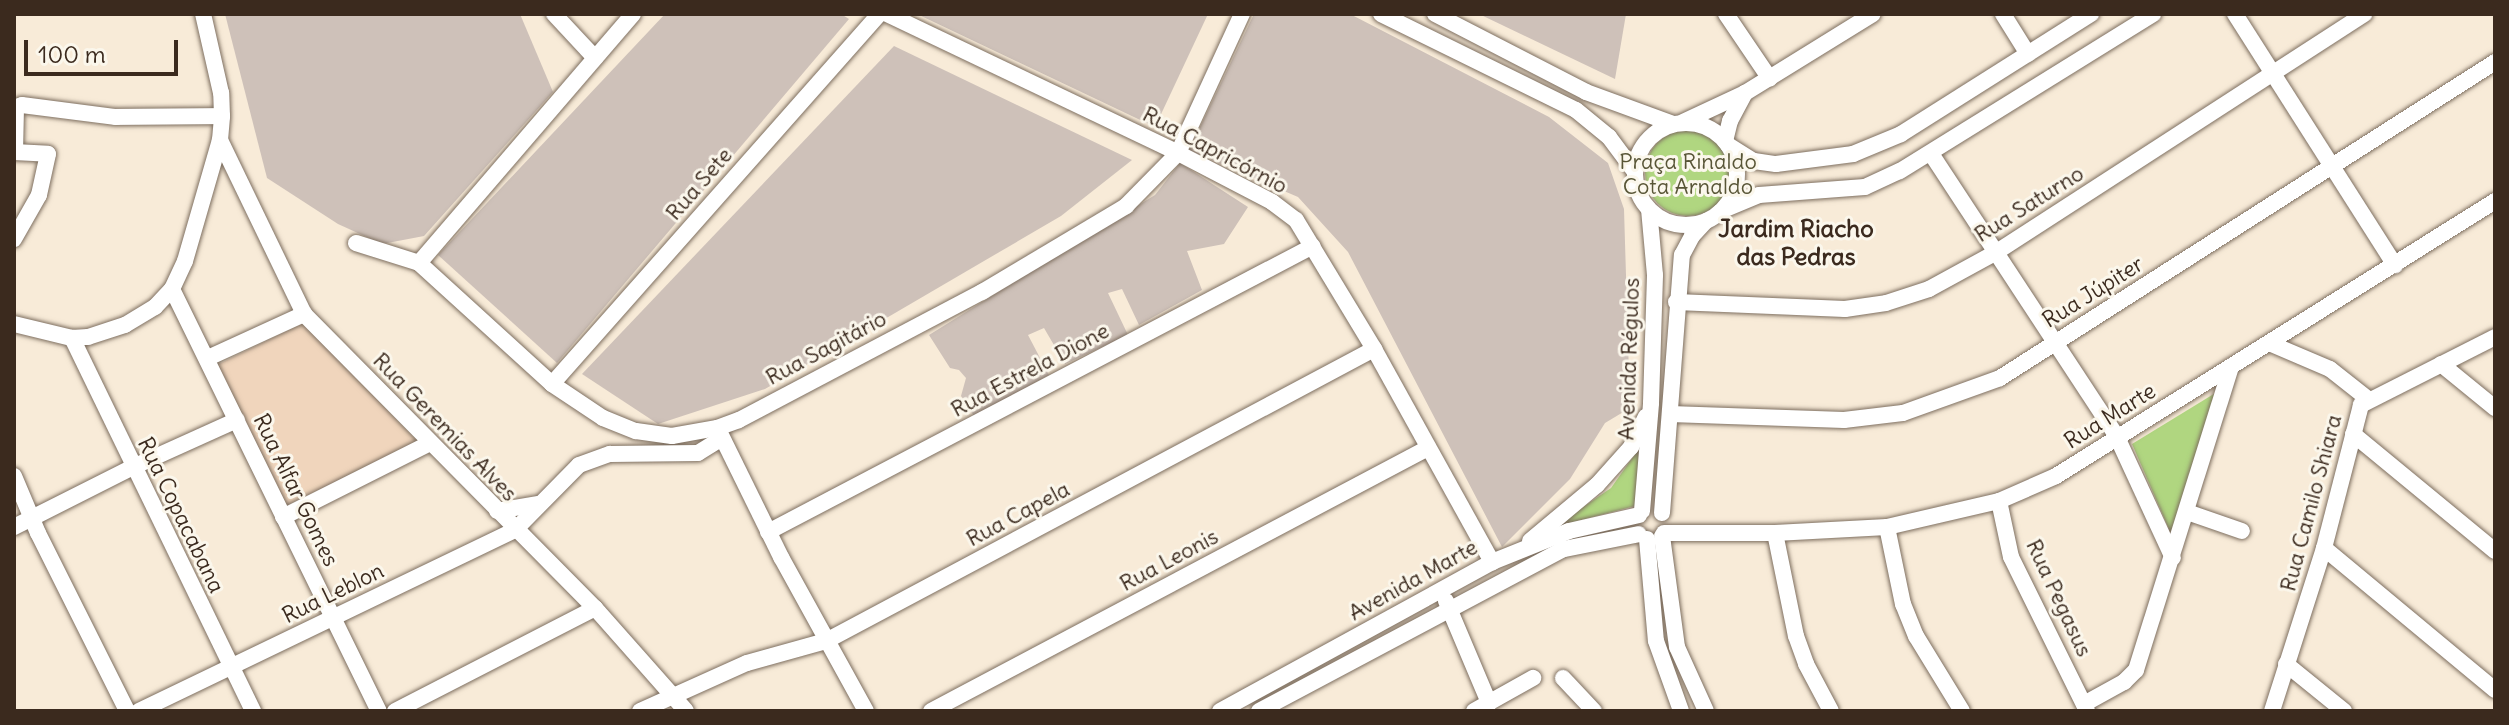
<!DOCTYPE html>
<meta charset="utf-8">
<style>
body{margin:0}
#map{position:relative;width:2509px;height:725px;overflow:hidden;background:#f8ebd8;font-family:Delius,sans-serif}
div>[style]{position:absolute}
.built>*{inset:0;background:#f0d5bc}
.industrial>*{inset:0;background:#cec1b9}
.green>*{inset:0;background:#b0d680}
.round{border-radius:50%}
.roads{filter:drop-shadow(0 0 2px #7d6e5f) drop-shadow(0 0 2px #7d6e5f)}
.minor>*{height:16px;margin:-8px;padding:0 8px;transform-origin:8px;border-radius:8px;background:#fff}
.minor>.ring{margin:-8px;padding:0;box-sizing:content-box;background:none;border:16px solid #fff;border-radius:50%}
span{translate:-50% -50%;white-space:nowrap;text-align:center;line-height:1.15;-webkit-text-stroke:6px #fbf7ec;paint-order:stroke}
.street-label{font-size:22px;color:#3b2a1e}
.park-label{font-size:22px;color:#585536}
.neighbourhood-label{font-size:24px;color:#3b2a1e;font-weight:700}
.frame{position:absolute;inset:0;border:16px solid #3b2a1e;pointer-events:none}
.scale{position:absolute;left:24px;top:40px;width:154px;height:36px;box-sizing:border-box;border:4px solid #3b2a1e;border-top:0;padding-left:10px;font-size:24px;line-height:28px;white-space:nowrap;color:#3b2a1e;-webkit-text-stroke:6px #fbf7ec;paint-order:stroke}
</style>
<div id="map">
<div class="built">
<div style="clip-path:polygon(303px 323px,418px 442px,285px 506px,217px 365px)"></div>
</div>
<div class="industrial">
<div style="clip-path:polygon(225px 14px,520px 14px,553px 92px,424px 236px,382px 244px,338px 224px,267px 178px)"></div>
<div style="clip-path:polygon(665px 14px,841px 14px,849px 19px,557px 363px,438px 255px)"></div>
<div style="clip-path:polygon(917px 14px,1208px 14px,1155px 127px)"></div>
<div style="clip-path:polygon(1254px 14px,1350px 14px,1549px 117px,1608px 163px,1624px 209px,1630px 408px,1605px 423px,1570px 479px,1502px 547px,1348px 252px,1298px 197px,1189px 150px)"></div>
<div style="clip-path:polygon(1479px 14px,1626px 14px,1615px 79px)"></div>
<div style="clip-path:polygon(894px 46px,1132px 160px,1061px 216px,765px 389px,658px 424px,582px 374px)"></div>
<div style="clip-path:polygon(1180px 163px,1248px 207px,1224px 244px,1187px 251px,1202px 290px,1139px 325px,1122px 289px,1108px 293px,1128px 335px,1065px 364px,1044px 328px,1028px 335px,1049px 375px,974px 416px,961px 396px,966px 378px,959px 370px,950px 368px,929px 335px,1155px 195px)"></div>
</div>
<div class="green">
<div class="round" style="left:1645px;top:130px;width:86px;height:86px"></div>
<div style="clip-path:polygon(2217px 392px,2172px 536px,2132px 444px)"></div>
<div style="clip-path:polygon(1640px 447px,1635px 506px,1554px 527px,1611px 488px)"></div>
</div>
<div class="roads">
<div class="minor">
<div style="left:554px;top:14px;width:60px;rotate:47deg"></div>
<div style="left:887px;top:14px;width:322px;rotate:25.5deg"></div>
<div style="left:1178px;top:153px;width:106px;rotate:27.5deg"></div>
<div style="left:1272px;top:202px;width:30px;rotate:37deg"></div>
<div style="left:1296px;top:220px;width:151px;rotate:58.8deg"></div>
<div style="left:1374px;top:349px;width:244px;rotate:61deg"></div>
<div style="left:1381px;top:14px;width:217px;rotate:26.2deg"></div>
<div style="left:1576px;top:110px;width:43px;rotate:39.3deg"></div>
<div style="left:1609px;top:137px;width:44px;rotate:53.4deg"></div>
<div style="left:1435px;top:14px;width:170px;rotate:27.3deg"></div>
<div style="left:1586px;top:92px;width:93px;rotate:20.2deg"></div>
<div style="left:1726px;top:14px;width:78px;rotate:55.9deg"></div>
<div style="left:2003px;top:14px;width:47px;rotate:58deg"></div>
<div style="left:2235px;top:14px;width:298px;rotate:57.5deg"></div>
<div style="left:1683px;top:122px;width:68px;rotate:-25.1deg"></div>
<div style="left:1745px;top:93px;width:150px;rotate:-31.7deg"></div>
<div class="ring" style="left:1635px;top:123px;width:86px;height:86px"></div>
<div style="left:220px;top:140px;width:193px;rotate:64.2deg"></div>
<div style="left:304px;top:314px;width:414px;rotate:45.3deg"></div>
<div style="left:595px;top:608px;width:137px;rotate:48.5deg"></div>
<div style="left:1725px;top:141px;width:21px;rotate:-76deg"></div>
<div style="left:1730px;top:121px;width:32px;rotate:-62deg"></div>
<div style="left:1728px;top:145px;width:31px;rotate:32deg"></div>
<div style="left:1754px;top:161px;width:22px;rotate:8deg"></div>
<div style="left:1776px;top:164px;width:78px;rotate:-7.4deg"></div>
<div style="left:1853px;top:154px;width:52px;rotate:-22.6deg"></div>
<div style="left:1901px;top:134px;width:225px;rotate:-32.3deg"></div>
<div style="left:14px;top:152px;width:34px;rotate:3deg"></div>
<div style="left:48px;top:154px;width:42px;rotate:102.4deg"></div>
<div style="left:39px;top:195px;width:51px;rotate:119.6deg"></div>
<div style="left:15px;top:152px;width:45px;rotate:-88.7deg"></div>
<div style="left:16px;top:107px;width:6px;rotate:-18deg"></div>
<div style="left:22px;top:105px;width:95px;rotate:7.3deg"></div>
<div style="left:116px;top:117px;width:106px;rotate:-0.5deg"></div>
<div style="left:1932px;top:155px;width:337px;rotate:56.7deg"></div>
<div style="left:2117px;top:437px;width:133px;rotate:65.2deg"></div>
<div style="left:1721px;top:211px;width:41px;rotate:-22.8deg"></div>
<div style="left:1759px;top:195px;width:106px;rotate:-4.3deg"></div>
<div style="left:1865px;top:187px;width:38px;rotate:-25deg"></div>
<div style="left:1900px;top:171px;width:298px;rotate:-31.8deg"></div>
<div style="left:356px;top:243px;width:66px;rotate:17.6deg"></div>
<div style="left:419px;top:263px;width:180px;rotate:42.3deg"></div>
<div style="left:552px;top:384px;width:61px;rotate:33.7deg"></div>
<div style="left:603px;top:418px;width:35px;rotate:22deg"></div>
<div style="left:636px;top:431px;width:36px;rotate:8deg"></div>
<div style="left:672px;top:436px;width:46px;rotate:-10.1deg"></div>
<div style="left:717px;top:428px;width:23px;rotate:-20deg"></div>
<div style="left:739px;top:420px;width:275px;rotate:-27.8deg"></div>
<div style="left:982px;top:292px;width:168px;rotate:-30.8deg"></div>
<div style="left:1126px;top:206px;width:74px;rotate:-45.5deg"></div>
<div style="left:1178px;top:153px;width:153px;rotate:-65.3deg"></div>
<div style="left:419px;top:263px;width:328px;rotate:-49.3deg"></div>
<div style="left:172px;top:289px;width:470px;rotate:63.9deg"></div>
<div style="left:1676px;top:302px;width:169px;rotate:2.4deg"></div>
<div style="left:1845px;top:309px;width:41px;rotate:-8.3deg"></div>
<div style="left:1886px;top:303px;width:45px;rotate:-18deg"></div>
<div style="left:1929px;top:289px;width:75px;rotate:-28.6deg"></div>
<div style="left:1995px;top:253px;width:440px;rotate:-32.9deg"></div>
<div style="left:14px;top:324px;width:60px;rotate:13.6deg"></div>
<div style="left:72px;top:338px;width:16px;rotate:-4deg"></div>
<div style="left:88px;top:337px;width:39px;rotate:-18deg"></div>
<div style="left:125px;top:325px;width:35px;rotate:-31deg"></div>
<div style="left:155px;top:307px;width:25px;rotate:-47deg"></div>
<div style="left:172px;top:289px;width:31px;rotate:-65deg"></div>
<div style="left:185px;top:261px;width:126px;rotate:-73.9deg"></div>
<div style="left:220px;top:140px;width:24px;rotate:-85deg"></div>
<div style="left:222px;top:116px;width:23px;rotate:-92deg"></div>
<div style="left:221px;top:93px;width:81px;rotate:-102.8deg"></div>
<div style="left:72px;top:338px;width:415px;rotate:64.1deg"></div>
<div style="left:2269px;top:343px;width:66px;rotate:23.1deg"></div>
<div style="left:2330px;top:369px;width:48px;rotate:38.3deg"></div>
<div style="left:208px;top:358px;width:106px;rotate:-24.6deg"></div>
<div style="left:2441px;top:364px;width:70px;rotate:39.2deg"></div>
<div style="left:552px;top:384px;width:494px;rotate:-48.5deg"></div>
<div style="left:1670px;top:414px;width:174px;rotate:2deg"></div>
<div style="left:1844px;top:420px;width:59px;rotate:-6.8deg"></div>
<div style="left:1903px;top:413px;width:103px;rotate:-19.8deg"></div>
<div style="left:2000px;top:378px;width:587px;rotate:-32.55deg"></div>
<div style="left:718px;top:429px;width:143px;rotate:63.8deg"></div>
<div style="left:781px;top:557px;width:176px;rotate:61.1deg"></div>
<div style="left:2353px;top:434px;width:184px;rotate:39.5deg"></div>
<div style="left:14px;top:476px;width:62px;rotate:67.2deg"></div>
<div style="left:38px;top:533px;width:199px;rotate:63.4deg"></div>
<div style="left:1999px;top:501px;width:57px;rotate:77.9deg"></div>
<div style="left:2011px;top:557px;width:172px;rotate:63.7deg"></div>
<div style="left:497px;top:511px;width:42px;rotate:-9.7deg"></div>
<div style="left:1642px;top:511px;width:108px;rotate:-85.2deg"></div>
<div style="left:1651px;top:403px;width:128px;rotate:-88.2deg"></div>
<div style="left:1655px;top:275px;width:66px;rotate:-95.2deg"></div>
<div style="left:2187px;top:512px;width:58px;rotate:19.1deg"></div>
<div style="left:1662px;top:513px;width:259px;rotate:-85.6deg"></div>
<div style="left:1682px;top:255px;width:21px;rotate:-62deg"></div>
<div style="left:1692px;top:236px;width:21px;rotate:-47deg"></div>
<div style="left:283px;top:517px;width:165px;rotate:-26.7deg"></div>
<div style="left:14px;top:527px;width:133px;rotate:-26.8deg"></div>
<div style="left:133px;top:467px;width:114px;rotate:-24.3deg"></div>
<div style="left:1887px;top:527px;width:79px;rotate:78.3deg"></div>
<div style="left:1903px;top:604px;width:35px;rotate:68deg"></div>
<div style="left:1916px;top:636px;width:88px;rotate:58.5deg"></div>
<div style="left:768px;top:532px;width:615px;rotate:-27.69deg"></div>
<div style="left:1664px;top:533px;width:111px"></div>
<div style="left:1775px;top:533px;width:112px;rotate:-3.1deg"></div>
<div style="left:1887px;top:527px;width:115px;rotate:-13.1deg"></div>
<div style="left:1999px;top:501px;width:62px;rotate:-23.7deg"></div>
<div style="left:2056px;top:476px;width:518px;rotate:-32.06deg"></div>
<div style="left:1775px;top:533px;width:105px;rotate:78.5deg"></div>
<div style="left:1796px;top:636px;width:30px;rotate:70deg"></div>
<div style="left:1806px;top:664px;width:53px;rotate:62deg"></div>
<div style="left:1662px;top:536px;width:112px;rotate:82.3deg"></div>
<div style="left:1677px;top:647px;width:70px;rotate:65.6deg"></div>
<div style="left:1647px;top:539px;width:102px;rotate:85deg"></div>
<div style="left:1656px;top:641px;width:74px;rotate:70.3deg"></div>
<div style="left:1530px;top:541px;width:87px;rotate:-39.9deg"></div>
<div style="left:1597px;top:485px;width:51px;rotate:-48.2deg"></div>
<div style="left:1631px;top:447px;width:34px;rotate:-64deg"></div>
<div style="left:2324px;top:548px;width:222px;rotate:39.7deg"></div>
<div style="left:1446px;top:601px;width:111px;rotate:67.1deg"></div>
<div style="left:2286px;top:664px;width:75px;rotate:39deg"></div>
<div style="left:1563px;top:678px;width:45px;rotate:46.8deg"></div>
<div style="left:2084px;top:704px;width:46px;rotate:-28.8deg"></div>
<div style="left:2124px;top:682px;width:17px;rotate:-45deg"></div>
<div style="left:2136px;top:670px;width:318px;rotate:-72.6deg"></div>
<div style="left:139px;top:711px;width:417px;rotate:-25.7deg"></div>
<div style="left:515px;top:530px;width:91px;rotate:-45.4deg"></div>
<div style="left:579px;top:465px;width:33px;rotate:-20deg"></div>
<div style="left:610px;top:454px;width:88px;rotate:-0.7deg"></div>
<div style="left:698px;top:453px;width:28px;rotate:-32deg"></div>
<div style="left:395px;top:711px;width:225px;rotate:-27.2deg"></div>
<div style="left:640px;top:711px;width:117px;rotate:-24.2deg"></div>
<div style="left:747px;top:663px;width:82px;rotate:-15.6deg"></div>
<div style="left:826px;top:641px;width:621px;rotate:-28.05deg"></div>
<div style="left:931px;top:711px;width:562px;rotate:-27.89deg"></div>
<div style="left:1220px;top:711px;width:310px;rotate:-28.7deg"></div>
<div style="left:1492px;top:562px;width:83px;rotate:-21.9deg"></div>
<div style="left:1569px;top:531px;width:72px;rotate:-12.9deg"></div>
<div style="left:1259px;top:711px;width:345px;rotate:-28deg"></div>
<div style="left:1564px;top:549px;width:76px;rotate:-11.3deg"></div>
<div style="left:1474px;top:711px;width:68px;rotate:-29.2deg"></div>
<div style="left:2272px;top:711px;width:171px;rotate:-72.3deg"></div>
<div style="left:2324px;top:548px;width:148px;rotate:-75.5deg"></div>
<div style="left:2361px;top:405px;width:150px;rotate:-26.9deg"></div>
</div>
</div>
<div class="street-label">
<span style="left:1215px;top:150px;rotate:28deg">Rua Capricórnio</span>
<span style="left:699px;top:184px;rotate:-49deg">Rua Sete</span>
<span style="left:2029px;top:204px;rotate:-32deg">Rua Saturno</span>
<span style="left:2093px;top:292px;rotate:-32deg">Rua Júpiter</span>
<span style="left:826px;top:348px;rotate:-28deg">Rua Sagitário</span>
<span style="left:1629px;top:359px;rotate:-88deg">Avenida Régulos</span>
<span style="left:1030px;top:370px;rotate:-28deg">Rua Estrela Dione</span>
<span style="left:2110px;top:416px;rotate:-32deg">Rua Marte</span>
<span style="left:445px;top:427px;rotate:46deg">Rua Geremias Alves</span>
<span style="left:296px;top:490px;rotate:64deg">Rua Alfar Gomes</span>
<span style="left:2311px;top:503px;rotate:-75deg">Rua Camilo Shiara</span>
<span style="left:1018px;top:514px;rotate:-28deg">Rua Capela</span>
<span style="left:181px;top:515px;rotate:64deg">Rua Copacabana</span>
<span style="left:1169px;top:560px;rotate:-28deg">Rua Leonis</span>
<span style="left:1413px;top:580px;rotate:-29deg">Avenida Marte</span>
<span style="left:333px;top:593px;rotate:-26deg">Rua Leblon</span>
<span style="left:2059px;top:598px;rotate:65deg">Rua Pegasus</span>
</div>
<div class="park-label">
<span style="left:1688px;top:174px">Praça Rinaldo<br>Cota Arnaldo</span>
</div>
<div class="neighbourhood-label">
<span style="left:1796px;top:243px">Jardim Riacho<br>das Pedras</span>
</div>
<div class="frame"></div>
<div class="scale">100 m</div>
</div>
